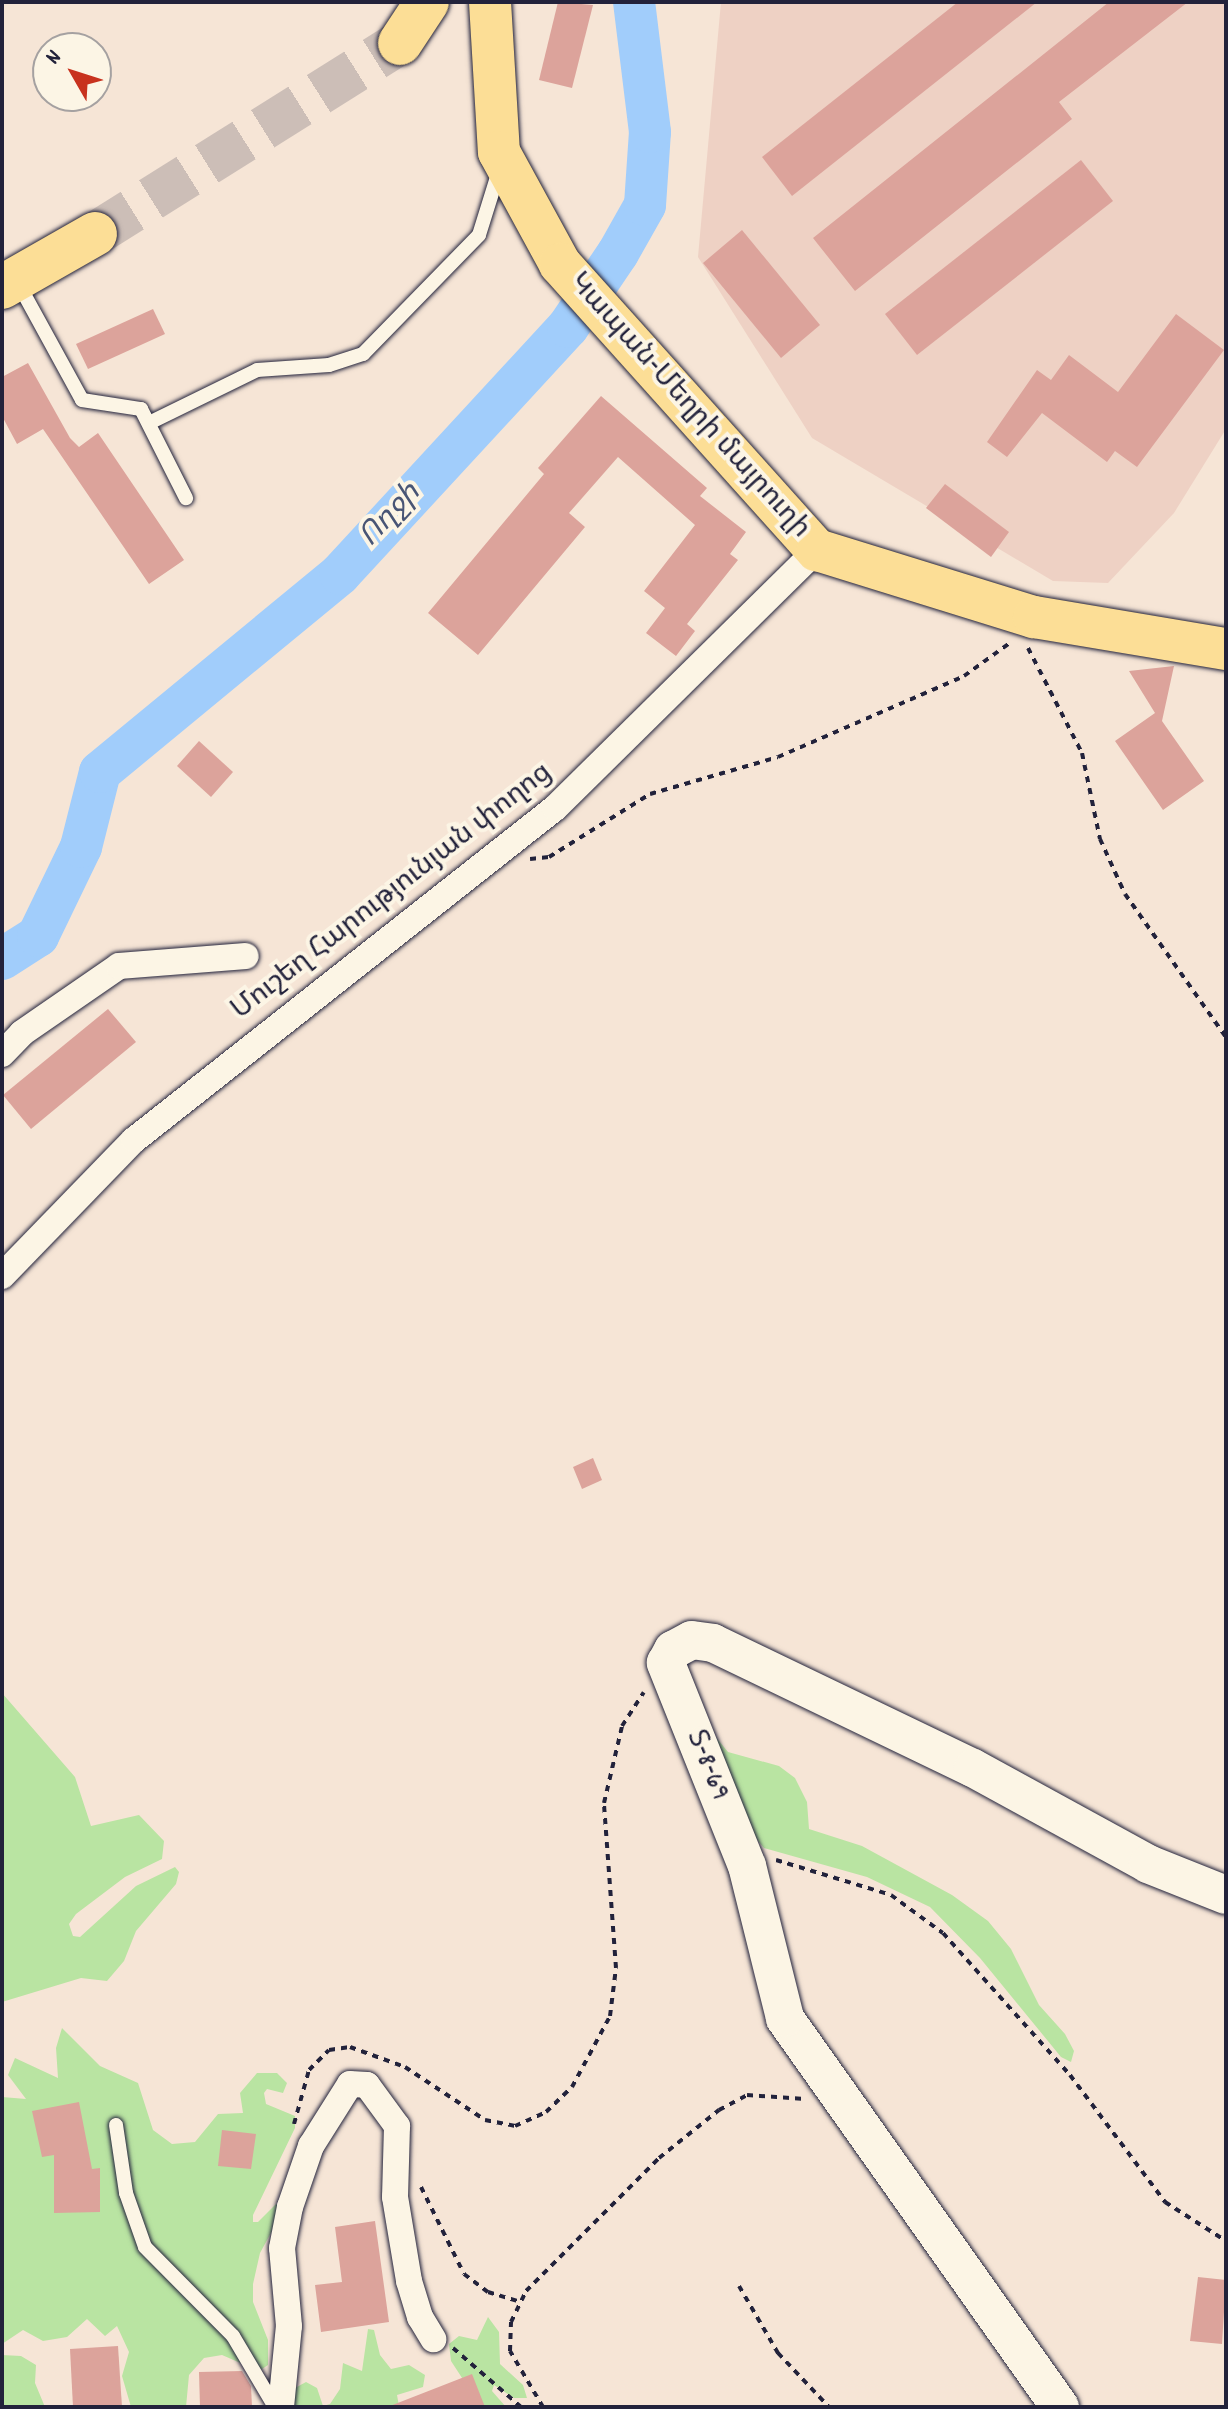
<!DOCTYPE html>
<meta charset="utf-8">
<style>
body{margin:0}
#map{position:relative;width:1228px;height:2409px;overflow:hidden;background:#f6e5d6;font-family:Dekko,"Noto Sans Armenian",sans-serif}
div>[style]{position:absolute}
.built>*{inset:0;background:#eed1c4}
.green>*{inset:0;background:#b9e4a2}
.river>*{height:42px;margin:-21px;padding:0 21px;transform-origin:21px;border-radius:21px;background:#a1cdfb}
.building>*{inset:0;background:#dca39b}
.highway-tunnel>*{height:44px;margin-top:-22px;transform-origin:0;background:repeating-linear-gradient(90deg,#ccbeb7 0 44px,transparent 0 66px)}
.path>*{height:4px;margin-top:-2px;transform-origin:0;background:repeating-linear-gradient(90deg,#22223b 0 6px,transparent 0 12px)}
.roads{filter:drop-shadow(0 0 2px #22223b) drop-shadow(0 0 2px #22223b)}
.lane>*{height:14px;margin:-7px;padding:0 7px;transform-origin:7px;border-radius:7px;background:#fcf5e5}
.street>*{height:26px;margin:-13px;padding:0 13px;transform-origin:13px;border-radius:13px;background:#fcf5e5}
.secondary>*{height:38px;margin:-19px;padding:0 19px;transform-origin:19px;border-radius:19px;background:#fcf5e5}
.primary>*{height:42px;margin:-21px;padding:0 21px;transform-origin:21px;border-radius:21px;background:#fcde96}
.highway>*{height:44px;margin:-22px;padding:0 22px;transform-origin:22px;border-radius:22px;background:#fcde96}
span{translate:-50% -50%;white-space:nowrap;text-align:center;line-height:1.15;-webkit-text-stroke:8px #fcf5e5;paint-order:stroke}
.street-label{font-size:28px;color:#22223b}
.water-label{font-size:30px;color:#485575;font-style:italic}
.frame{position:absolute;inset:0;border:4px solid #22223b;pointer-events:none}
.north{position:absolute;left:32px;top:32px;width:80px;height:80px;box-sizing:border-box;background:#fcf5e5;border:2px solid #a5a1a1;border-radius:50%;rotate:309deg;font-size:22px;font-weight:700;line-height:32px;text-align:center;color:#22223b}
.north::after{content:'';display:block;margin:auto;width:28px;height:36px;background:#c8321e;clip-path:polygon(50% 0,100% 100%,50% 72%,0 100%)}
</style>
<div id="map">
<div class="built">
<div style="clip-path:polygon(721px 2px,1226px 2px,1226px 429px,1174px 513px,1108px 583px,1053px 581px,812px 438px,698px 257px)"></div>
</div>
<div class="green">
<div style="clip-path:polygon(2px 1693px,75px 1777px,91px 1826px,139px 1815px,164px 1841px,162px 1859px,125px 1877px,76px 1914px,69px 1924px,73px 1936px,80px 1937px,136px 1886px,175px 1867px,179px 1872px,176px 1884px,136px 1931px,124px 1961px,107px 1981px,81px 1978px,2px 2002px)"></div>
<div style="clip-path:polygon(715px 1736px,728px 1752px,779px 1766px,795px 1778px,807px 1802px,809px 1829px,862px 1846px,952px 1895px,988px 1921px,1011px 1949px,1039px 2005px,1065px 2034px,1074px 2051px,1071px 2062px,1061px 2057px,980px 1958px,930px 1907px,867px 1877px,764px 1848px,751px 1833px)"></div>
<div style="clip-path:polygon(62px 2028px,100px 2066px,138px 2083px,153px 2130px,172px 2144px,195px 2142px,218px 2114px,243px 2113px,240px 2093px,257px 2073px,277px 2073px,287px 2083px,283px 2093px,267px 2089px,264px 2093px,266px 2104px,295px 2116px,295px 2128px,253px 2215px,253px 2222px,258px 2222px,276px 2204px,284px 2209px,260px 2253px,253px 2284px,253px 2302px,268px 2340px,268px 2365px,259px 2371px,222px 2355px,204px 2358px,189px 2375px,186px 2407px,131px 2407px,122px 2376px,129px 2352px,117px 2326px,105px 2336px,87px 2319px,67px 2337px,43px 2341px,23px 2330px,2px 2344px,2px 2097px,26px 2099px,8px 2075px,15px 2058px,58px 2078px,56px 2048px)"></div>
<div style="clip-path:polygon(488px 2317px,499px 2332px,500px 2364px,523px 2385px,527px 2398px,514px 2398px,494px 2385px,492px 2391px,506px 2407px,481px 2407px,451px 2361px,449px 2344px,459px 2336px,477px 2340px)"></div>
<div style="clip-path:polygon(368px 2329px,374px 2330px,380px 2355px,391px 2369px,409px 2365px,425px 2375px,423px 2387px,397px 2395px,399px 2406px,406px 2407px,291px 2407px,295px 2388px,306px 2382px,317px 2388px,323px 2406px,330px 2404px,340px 2389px,343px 2363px,362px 2371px)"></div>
<div style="clip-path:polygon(2px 2355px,21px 2356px,36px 2365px,35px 2383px,45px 2407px,2px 2407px)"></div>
</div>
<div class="river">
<div style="left:2px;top:959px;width:43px;rotate:-32.6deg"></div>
<div style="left:38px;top:936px;width:99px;rotate:-64.2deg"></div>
<div style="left:81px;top:847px;width:77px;rotate:-75.8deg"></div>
<div style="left:100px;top:772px;width:311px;rotate:-39.5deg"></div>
<div style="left:340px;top:574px;width:336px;rotate:-47.3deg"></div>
<div style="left:568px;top:327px;width:89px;rotate:-56deg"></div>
<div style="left:618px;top:253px;width:55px;rotate:-60.6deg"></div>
<div style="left:645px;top:205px;width:73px;rotate:-86.1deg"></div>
<div style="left:650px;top:132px;width:131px;rotate:-97deg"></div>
</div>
<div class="building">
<div style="clip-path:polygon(558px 2px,593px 5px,572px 88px,539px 80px)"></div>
<div style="clip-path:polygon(958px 2px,1037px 2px,792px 196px,762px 157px)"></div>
<div style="clip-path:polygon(1109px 2px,1188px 2px,1059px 102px,1072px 119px,855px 291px,813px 238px)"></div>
<div style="clip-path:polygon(1081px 160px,1113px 201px,917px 355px,885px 314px)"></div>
<div style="clip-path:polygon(742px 230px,820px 325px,781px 358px,703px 263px)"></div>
<div style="clip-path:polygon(153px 309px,165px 334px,88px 369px,76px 344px)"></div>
<div style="clip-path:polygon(1176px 314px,1224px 350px,1137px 467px,1115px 451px,1107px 462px,1042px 413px,1007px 457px,987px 442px,1037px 370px,1051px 380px,1069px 355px,1118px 392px)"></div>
<div style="clip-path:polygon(28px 363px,70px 438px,79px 447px,98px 433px,184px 560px,149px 584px,43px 429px,17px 444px,2px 416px,2px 377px)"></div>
<div style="clip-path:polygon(601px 396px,707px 488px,700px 496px,746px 532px,730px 554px,738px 560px,687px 624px,695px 631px,676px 656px,646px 633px,665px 608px,644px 591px,695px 525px,618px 457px,569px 513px,585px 527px,478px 655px,428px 613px,544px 474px,538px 468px)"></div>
<div style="clip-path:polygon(945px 484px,1009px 532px,991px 557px,926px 508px)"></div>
<div style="clip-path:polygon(1174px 666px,1162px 721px,1204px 781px,1163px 810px,1115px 741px,1155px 713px,1129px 671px)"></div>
<div style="clip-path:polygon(199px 741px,233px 772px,211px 797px,177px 766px)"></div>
<div style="clip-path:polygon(108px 1009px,136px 1042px,31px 1129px,3px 1095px)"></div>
<div style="clip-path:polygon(593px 1458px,602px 1480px,582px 1489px,573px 1467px)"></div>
<div style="clip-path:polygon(79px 2102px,92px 2169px,100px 2168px,100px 2212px,54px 2213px,54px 2155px,42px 2157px,32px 2111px)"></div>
<div style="clip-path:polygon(222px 2130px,256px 2134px,251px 2169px,218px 2166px)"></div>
<div style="clip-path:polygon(375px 2221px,389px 2322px,321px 2332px,315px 2285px,342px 2282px,335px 2227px)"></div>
<div style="clip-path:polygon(1198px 2277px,1226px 2280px,1222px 2344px,1190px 2341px)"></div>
<div style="clip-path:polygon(118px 2346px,122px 2407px,73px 2407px,70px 2349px)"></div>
<div style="clip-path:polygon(242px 2371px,251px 2386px,252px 2407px,200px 2407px,199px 2372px)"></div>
<div style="clip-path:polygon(472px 2374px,485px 2407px,390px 2407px,390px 2406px)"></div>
</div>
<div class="highway-tunnel">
<div style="left:95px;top:234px;width:360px;rotate:-32.1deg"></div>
</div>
<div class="path">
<div style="left:1028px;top:648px;width:118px;rotate:62.8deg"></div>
<div style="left:1082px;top:753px;width:88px;rotate:78.2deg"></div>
<div style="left:1100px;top:839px;width:60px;rotate:65.6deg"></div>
<div style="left:1125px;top:894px;width:175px;rotate:54.8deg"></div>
<div style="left:530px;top:859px;width:19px;rotate:-6deg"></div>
<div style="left:549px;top:857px;width:119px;rotate:-32deg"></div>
<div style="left:650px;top:794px;width:133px;rotate:-16.1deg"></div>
<div style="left:778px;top:757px;width:203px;rotate:-23.5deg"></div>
<div style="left:964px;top:676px;width:57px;rotate:-35.7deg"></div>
<div style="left:776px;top:1860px;width:120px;rotate:16.9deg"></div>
<div style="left:891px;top:1895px;width:64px;rotate:36.2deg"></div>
<div style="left:943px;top:1933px;width:191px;rotate:48.2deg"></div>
<div style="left:1070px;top:2075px;width:159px;rotate:53.2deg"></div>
<div style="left:1165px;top:2202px;width:72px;rotate:32.6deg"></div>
<div style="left:294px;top:2124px;width:56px;rotate:-74.5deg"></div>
<div style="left:309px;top:2070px;width:28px;rotate:-45deg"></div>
<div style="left:329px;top:2050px;width:21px;rotate:-8deg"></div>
<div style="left:350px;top:2047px;width:59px;rotate:20deg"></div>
<div style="left:405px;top:2067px;width:96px;rotate:33.5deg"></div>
<div style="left:485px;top:2120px;width:31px;rotate:11deg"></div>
<div style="left:515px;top:2126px;width:34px;rotate:-24deg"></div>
<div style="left:546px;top:2112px;width:36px;rotate:-44deg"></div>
<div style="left:572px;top:2087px;width:81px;rotate:-61.8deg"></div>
<div style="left:610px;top:2016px;width:48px;rotate:-82.9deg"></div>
<div style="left:616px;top:1968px;width:165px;rotate:-94.2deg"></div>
<div style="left:604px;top:1803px;width:79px;rotate:-76.8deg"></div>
<div style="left:622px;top:1726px;width:40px;rotate:-57.1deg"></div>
<div style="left:421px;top:2187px;width:97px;rotate:63.7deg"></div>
<div style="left:464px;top:2274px;width:30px;rotate:37deg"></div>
<div style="left:488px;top:2292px;width:34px;rotate:17deg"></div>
<div style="left:739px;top:2286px;width:78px;rotate:59.8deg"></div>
<div style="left:778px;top:2353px;width:74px;rotate:46.6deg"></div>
<div style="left:453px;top:2348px;width:90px;rotate:40.9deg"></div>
<div style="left:543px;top:2407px;width:65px;rotate:-120.5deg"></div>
<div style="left:510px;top:2351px;width:29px;rotate:-88deg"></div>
<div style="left:511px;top:2322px;width:34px;rotate:-64deg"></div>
<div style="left:526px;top:2291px;width:188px;rotate:-45deg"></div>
<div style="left:659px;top:2158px;width:77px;rotate:-38.7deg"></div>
<div style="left:719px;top:2110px;width:32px;rotate:-28deg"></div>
<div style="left:747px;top:2095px;width:58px;rotate:3.9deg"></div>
</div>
<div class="roads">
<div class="lane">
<div style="left:18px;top:283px;width:133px;rotate:61.3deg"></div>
<div style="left:82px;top:400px;width:60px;rotate:8.7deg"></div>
<div style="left:141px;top:409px;width:100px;rotate:63.2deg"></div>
<div style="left:149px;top:423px;width:120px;rotate:-26.1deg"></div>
<div style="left:257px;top:370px;width:72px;rotate:-4deg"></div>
<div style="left:329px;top:365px;width:36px;rotate:-18deg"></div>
<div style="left:363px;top:354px;width:166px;rotate:-45.7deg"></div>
<div style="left:479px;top:235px;width:64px;rotate:-72.7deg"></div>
<div style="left:116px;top:2125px;width:69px;rotate:81.6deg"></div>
<div style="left:126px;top:2193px;width:57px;rotate:70.6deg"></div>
<div style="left:145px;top:2247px;width:125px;rotate:45.3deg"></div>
<div style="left:233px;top:2336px;width:82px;rotate:59.4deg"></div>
</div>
<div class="street">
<div style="left:2px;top:1054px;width:29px;rotate:-46deg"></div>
<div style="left:22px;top:1033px;width:118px;rotate:-34.6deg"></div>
<div style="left:119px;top:966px;width:127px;rotate:-4.5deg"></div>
<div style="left:2px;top:1276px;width:190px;rotate:-45.9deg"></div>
<div style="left:134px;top:1140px;width:536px;rotate:-38.26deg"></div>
<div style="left:555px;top:808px;width:368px;rotate:-44.6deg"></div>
<div style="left:281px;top:2407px;width:81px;rotate:-84.4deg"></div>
<div style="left:289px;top:2326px;width:78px;rotate:-95.1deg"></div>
<div style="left:282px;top:2248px;width:42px;rotate:-79deg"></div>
<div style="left:290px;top:2207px;width:65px;rotate:-71deg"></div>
<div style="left:311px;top:2146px;width:73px;rotate:-57.8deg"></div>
<div style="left:350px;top:2084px;width:17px;rotate:3deg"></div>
<div style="left:367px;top:2085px;width:51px;rotate:53.8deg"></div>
<div style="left:397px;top:2126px;width:71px;rotate:91.6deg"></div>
<div style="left:395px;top:2197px;width:85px;rotate:80.5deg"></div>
<div style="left:409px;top:2281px;width:38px;rotate:73deg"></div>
<div style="left:420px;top:2317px;width:26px;rotate:59deg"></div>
</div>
<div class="secondary">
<div style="left:1060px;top:2407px;width:476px;rotate:-125.3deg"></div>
<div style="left:785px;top:2018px;width:157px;rotate:-104deg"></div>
<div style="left:747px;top:1866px;width:219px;rotate:-111.8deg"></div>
<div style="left:666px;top:1663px;width:15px;rotate:-62deg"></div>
<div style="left:673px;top:1650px;width:21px;rotate:-28deg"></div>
<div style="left:692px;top:1640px;width:21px;rotate:8deg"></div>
<div style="left:713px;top:1643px;width:288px;rotate:25.7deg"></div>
<div style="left:973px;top:1768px;width:200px;rotate:28.7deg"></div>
<div style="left:1148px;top:1864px;width:84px;rotate:21.7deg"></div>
</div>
<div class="primary">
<div style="left:490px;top:2px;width:150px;rotate:86.6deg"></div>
<div style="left:499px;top:152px;width:128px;rotate:61.4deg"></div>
<div style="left:560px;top:264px;width:385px;rotate:48.1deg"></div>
<div style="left:817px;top:550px;width:227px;rotate:17.2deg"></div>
<div style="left:1034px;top:617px;width:195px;rotate:9.5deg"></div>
</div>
<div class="highway">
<div style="left:400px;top:43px;width:49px;rotate:-56.6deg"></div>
<div style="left:2px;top:287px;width:107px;rotate:-29.7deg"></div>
</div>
</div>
<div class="street-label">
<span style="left:688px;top:407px;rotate:48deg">Կապան-Մեղրի մայրուղի</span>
<span style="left:393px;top:893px;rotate:-38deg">Մուշեղ Հարությունյան փողոց</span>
<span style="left:706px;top:1766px;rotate:68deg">Տ-8-69</span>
</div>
<div class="water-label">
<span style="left:392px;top:517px;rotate:-47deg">Ողջի</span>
</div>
<div class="frame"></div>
<div class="north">N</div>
</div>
